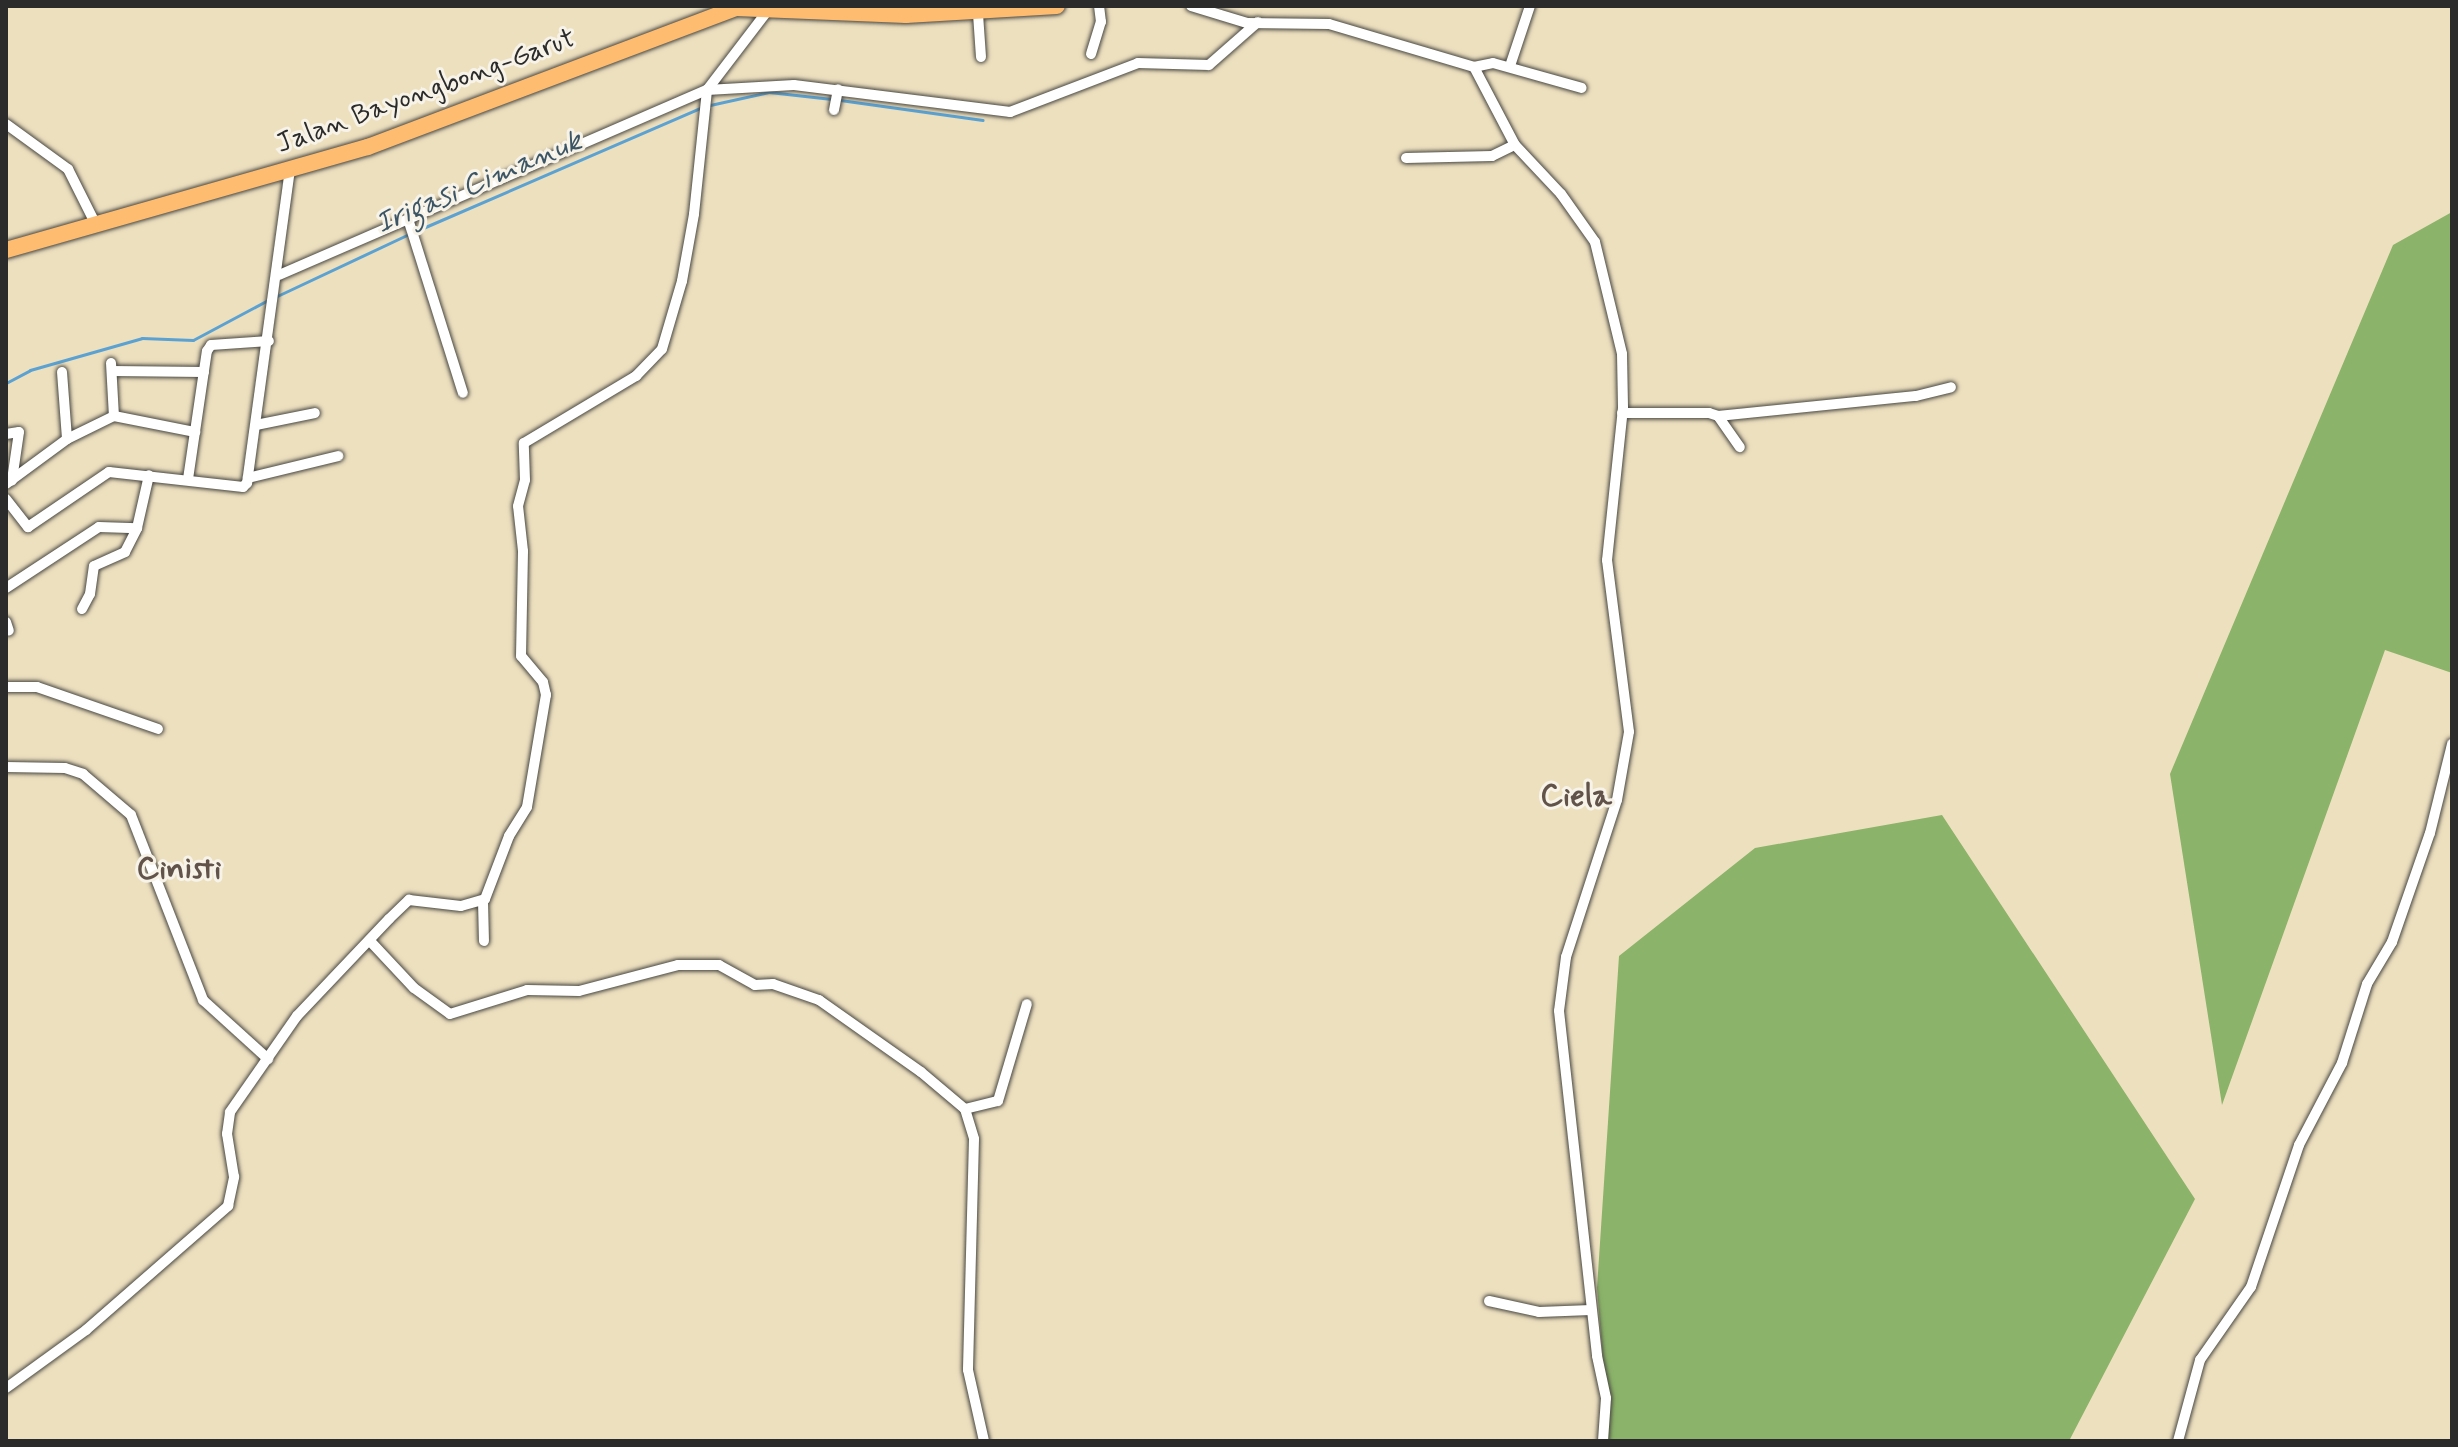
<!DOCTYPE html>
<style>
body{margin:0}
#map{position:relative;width:2458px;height:1447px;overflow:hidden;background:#ede0bf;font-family:Mynerve,sans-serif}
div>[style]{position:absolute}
.forest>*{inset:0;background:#8bb369}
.stream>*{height:3px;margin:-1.5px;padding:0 1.5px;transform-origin:1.5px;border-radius:1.5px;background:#5ba2d2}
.roads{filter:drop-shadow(0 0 2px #484641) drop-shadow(0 0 2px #484641)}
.minor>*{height:10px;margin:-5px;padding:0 5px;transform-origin:5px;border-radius:5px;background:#fff}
.primary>*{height:16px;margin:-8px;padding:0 8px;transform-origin:8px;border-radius:8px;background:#febc70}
span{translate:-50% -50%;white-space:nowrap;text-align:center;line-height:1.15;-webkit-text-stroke:6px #f7f3e8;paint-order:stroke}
.street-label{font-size:28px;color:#2b2b2b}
.water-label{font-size:30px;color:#3c5565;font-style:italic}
.quarter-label{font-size:32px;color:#615349;font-weight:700}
.frame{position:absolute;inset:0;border:8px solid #2b2b2b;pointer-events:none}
</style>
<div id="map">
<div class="forest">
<div style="clip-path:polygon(2452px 212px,2452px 673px,2385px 650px,2222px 1105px,2170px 774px,2393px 245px)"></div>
<div style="clip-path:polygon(1942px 815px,2195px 1199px,2069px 1441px,1602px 1441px,1606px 1398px,1597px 1288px,1619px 956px,1755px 848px)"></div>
</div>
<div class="stream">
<div style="left:840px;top:100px;width:144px;rotate:8deg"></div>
<div style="left:710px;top:105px;width:60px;rotate:-12.4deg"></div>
<div style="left:769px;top:92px;width:63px;rotate:6.3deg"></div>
<div style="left:416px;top:231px;width:313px;rotate:-23.4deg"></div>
<div style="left:275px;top:297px;width:148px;rotate:-25.2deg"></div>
<div style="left:6px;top:383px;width:27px;rotate:-28deg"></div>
<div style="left:30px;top:370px;width:116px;rotate:-15.9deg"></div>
<div style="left:142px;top:338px;width:51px;rotate:2.2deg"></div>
<div style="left:193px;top:340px;width:85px;rotate:-28.1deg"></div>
</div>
<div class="roads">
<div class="minor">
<div style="left:1191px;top:6px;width:59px;rotate:16.9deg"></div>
<div style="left:1247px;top:23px;width:82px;rotate:0.7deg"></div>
<div style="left:1329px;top:24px;width:151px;rotate:16.5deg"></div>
<div style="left:1474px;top:67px;width:88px;rotate:62.3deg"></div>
<div style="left:1515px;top:145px;width:67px;rotate:46.8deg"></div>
<div style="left:1561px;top:194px;width:59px;rotate:54.7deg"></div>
<div style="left:1595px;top:242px;width:115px;rotate:76.4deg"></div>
<div style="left:1622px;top:354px;width:54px;rotate:88.9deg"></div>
<div style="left:1623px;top:408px;width:153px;rotate:96deg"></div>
<div style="left:1607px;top:560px;width:173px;rotate:82.7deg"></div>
<div style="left:1629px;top:732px;width:69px;rotate:100deg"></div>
<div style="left:1617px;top:800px;width:165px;rotate:108deg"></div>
<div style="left:1566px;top:957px;width:54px;rotate:97.4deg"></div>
<div style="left:1559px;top:1011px;width:347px;rotate:83.7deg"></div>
<div style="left:1597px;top:1356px;width:43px;rotate:77.9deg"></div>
<div style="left:1606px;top:1398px;width:43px;rotate:94deg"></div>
<div style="left:978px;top:14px;width:43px;rotate:86deg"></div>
<div style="left:1091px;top:54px;width:34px;rotate:-73deg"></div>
<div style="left:1101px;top:22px;width:16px;rotate:-97deg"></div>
<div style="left:1510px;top:66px;width:63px;rotate:-71.6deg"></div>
<div style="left:1474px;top:67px;width:19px;rotate:-12deg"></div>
<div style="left:1493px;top:63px;width:92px;rotate:15.7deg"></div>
<div style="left:834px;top:110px;width:21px;rotate:-79deg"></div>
<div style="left:6px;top:124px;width:77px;rotate:36deg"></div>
<div style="left:68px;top:169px;width:63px;rotate:63.4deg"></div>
<div style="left:1406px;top:158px;width:86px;rotate:-1.3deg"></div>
<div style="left:1492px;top:156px;width:25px;rotate:-26deg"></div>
<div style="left:409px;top:222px;width:179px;rotate:72.5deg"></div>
<div style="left:279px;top:275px;width:466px;rotate:-23.4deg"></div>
<div style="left:707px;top:90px;width:87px;rotate:-3.3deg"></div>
<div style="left:794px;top:85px;width:218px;rotate:7.1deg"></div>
<div style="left:1010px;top:112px;width:137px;rotate:-20.9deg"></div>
<div style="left:1138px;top:63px;width:71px;rotate:1.6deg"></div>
<div style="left:1209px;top:65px;width:65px;rotate:-41.3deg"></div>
<div style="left:111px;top:363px;width:53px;rotate:86.8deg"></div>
<div style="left:112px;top:371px;width:92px;rotate:0.6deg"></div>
<div style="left:62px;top:372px;width:67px;rotate:85.7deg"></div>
<div style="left:1622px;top:413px;width:87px"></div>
<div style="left:1709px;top:413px;width:9px;rotate:18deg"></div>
<div style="left:1718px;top:416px;width:38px;rotate:55deg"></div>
<div style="left:1718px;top:416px;width:199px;rotate:-5.8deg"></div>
<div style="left:1916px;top:396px;width:36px;rotate:-14deg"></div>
<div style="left:256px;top:425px;width:60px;rotate:-11.5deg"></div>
<div style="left:6px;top:434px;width:13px;rotate:-9deg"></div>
<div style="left:19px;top:432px;width:49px;rotate:98.3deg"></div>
<div style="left:248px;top:478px;width:93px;rotate:-13.7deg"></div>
<div style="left:188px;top:479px;width:129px;rotate:-81.6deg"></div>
<div style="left:207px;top:351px;width:7px;rotate:-56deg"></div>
<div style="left:211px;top:345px;width:58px;rotate:-3.9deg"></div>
<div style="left:6px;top:484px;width:76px;rotate:-36.4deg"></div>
<div style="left:67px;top:439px;width:52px;rotate:-26.1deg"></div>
<div style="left:114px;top:416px;width:83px;rotate:11.2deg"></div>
<div style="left:6px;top:499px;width:36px;rotate:52deg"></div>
<div style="left:28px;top:527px;width:98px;rotate:-34.2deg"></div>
<div style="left:109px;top:472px;width:135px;rotate:6.4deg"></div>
<div style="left:243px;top:487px;width:6px;rotate:-45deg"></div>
<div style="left:247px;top:483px;width:316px;rotate:-82.2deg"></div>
<div style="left:6px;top:588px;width:111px;rotate:-33.3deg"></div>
<div style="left:99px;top:527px;width:38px;rotate:2deg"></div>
<div style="left:137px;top:528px;width:54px;rotate:-77.2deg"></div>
<div style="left:82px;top:609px;width:17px;rotate:-62deg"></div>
<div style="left:90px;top:594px;width:28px;rotate:-82deg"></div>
<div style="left:94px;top:566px;width:34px;rotate:-24deg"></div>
<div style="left:125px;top:552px;width:27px;rotate:-63deg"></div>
<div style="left:6px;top:622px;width:9px;rotate:72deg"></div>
<div style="left:6px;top:687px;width:31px"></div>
<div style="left:37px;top:687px;width:128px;rotate:19.1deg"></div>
<div style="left:6px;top:767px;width:59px;rotate:1deg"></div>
<div style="left:65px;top:768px;width:19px;rotate:18deg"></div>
<div style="left:83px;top:774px;width:63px;rotate:40.5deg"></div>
<div style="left:131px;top:815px;width:199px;rotate:68.7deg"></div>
<div style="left:203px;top:1000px;width:88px;rotate:42.2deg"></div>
<div style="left:483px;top:901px;width:40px;rotate:88.6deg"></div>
<div style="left:370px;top:941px;width:64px;rotate:46.9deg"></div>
<div style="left:414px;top:988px;width:44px;rotate:35.8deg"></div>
<div style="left:450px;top:1014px;width:81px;rotate:-17.3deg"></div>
<div style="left:527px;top:990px;width:52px;rotate:1.1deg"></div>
<div style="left:579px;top:991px;width:102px;rotate:-14.7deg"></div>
<div style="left:678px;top:965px;width:41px"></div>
<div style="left:719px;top:965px;width:41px;rotate:29.1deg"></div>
<div style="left:755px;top:985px;width:18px;rotate:-3deg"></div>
<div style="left:773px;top:984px;width:49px;rotate:19.2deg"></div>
<div style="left:819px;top:1000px;width:125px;rotate:35.2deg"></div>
<div style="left:921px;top:1072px;width:57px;rotate:40.1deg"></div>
<div style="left:965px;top:1109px;width:31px;rotate:73deg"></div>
<div style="left:974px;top:1139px;width:231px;rotate:91.5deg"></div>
<div style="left:968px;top:1370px;width:73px;rotate:77.3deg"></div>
<div style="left:965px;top:1109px;width:34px;rotate:-14deg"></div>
<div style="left:998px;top:1101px;width:101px;rotate:-73.4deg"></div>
<div style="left:1489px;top:1301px;width:51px;rotate:12.4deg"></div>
<div style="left:1539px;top:1312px;width:52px;rotate:-2.2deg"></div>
<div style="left:6px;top:1388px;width:99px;rotate:-35.9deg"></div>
<div style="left:86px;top:1330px;width:189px;rotate:-41.1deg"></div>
<div style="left:228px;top:1206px;width:30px;rotate:-78deg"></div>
<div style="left:234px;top:1177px;width:44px;rotate:-99.2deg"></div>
<div style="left:227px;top:1134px;width:22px;rotate:-82deg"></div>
<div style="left:230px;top:1112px;width:117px;rotate:-55.1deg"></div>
<div style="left:297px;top:1016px;width:134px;rotate:-46.5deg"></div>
<div style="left:389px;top:919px;width:28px;rotate:-44deg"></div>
<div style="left:409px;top:900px;width:52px;rotate:6.6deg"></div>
<div style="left:461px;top:906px;width:25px;rotate:-16deg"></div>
<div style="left:485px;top:899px;width:67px;rotate:-69.1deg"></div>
<div style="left:509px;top:836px;width:34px;rotate:-58deg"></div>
<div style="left:527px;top:807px;width:114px;rotate:-80.4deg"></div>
<div style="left:546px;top:695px;width:13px;rotate:-103deg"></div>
<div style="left:543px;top:682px;width:34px;rotate:-130deg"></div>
<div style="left:521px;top:656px;width:105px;rotate:-88.9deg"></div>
<div style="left:523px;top:551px;width:45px;rotate:-96.3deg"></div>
<div style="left:518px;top:506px;width:27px;rotate:-75deg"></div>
<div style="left:525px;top:480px;width:37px;rotate:-92deg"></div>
<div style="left:524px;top:443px;width:131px;rotate:-30.9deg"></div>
<div style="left:636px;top:376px;width:37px;rotate:-46deg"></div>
<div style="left:662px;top:349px;width:71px;rotate:-73.6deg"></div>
<div style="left:682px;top:281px;width:68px;rotate:-79.8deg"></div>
<div style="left:694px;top:214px;width:125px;rotate:-84deg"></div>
<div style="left:707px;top:90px;width:102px;rotate:-52.6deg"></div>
<div style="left:2178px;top:1441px;width:84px;rotate:-74.8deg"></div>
<div style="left:2200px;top:1360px;width:89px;rotate:-55.1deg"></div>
<div style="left:2251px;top:1287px;width:150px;rotate:-71.3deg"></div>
<div style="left:2299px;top:1145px;width:93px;rotate:-62.3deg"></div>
<div style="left:2342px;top:1063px;width:83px;rotate:-72.4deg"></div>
<div style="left:2367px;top:984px;width:49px;rotate:-59.2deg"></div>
<div style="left:2392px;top:942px;width:115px;rotate:-70.8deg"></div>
<div style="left:2430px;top:833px;width:92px;rotate:-76.1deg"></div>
</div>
<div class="primary">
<div style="left:6px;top:250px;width:376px;rotate:-15.9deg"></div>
<div style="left:368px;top:147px;width:393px;rotate:-20.7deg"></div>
<div style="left:736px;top:8px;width:170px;rotate:2.4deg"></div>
<div style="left:906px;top:15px;width:151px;rotate:-3.4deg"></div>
</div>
</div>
<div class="street-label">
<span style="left:426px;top:92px;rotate:-20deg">Jalan Bayongbong-Garut</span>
</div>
<div class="water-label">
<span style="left:479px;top:183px;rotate:-23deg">Irigasi Cimanuk</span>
</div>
<div class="quarter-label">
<span style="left:1576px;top:796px">Ciela</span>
<span style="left:179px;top:869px">Cinisti</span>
</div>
<div class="frame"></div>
</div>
